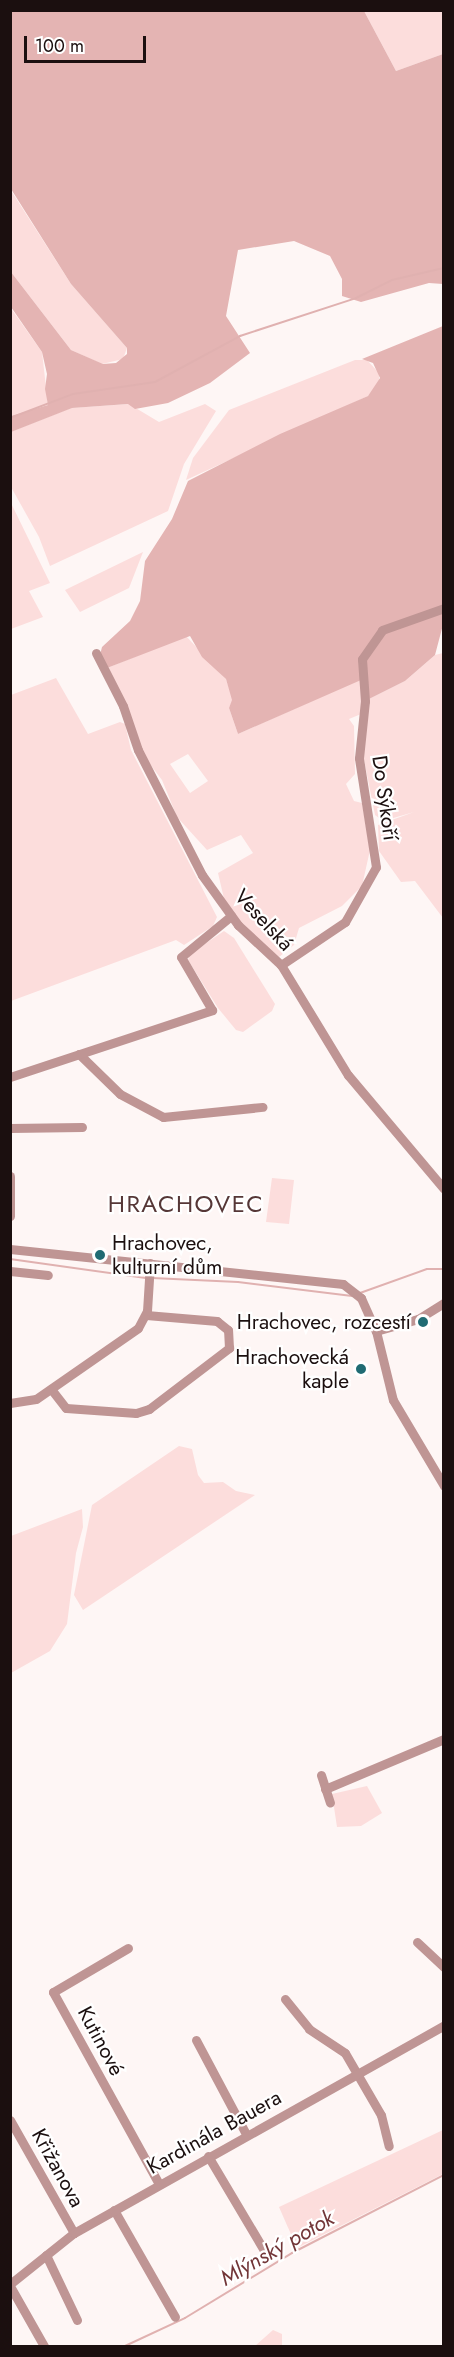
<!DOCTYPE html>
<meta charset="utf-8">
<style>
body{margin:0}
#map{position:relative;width:454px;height:2357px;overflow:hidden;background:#fef6f5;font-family:Jost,sans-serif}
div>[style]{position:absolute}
.green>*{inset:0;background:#fcdddc}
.forest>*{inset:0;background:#e4b4b3}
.stream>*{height:2px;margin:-1px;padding:0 1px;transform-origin:1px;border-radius:1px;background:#e0b1b0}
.minor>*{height:9px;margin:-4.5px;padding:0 4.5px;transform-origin:4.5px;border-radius:4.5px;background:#bf9594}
.dots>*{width:16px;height:16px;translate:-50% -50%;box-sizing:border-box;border:3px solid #fff;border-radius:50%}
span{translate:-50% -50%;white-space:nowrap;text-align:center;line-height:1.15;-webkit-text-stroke:4.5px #fff;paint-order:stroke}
.street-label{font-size:21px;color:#1b0f0f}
.poi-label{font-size:21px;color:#1b0f0f}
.left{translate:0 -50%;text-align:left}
.right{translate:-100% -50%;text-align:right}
.water-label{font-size:22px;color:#723638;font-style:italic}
.quarter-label{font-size:24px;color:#563737;letter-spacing:1.5px}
.frame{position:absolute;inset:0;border:12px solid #1b0f0f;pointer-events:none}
.scale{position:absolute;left:24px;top:36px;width:122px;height:27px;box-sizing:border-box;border:3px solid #1b0f0f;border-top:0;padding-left:8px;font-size:18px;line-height:21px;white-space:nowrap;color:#1b0f0f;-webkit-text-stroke:4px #fff;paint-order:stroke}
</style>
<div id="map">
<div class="green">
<div style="clip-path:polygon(364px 11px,442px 11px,443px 54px,396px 71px)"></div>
<div style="clip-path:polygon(10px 189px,71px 284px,127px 348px,123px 359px,102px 364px,71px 350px,11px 272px)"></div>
<div style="clip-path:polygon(10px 307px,42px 352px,48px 405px,11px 416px)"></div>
<div style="clip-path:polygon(355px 360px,367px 360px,379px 373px,379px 384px,368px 396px,186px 480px,193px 458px,229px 410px)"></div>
<div style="clip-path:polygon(129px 404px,159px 422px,205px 404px,216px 411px,184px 464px,168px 511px,50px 566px,39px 537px,11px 487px,10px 432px,71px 408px)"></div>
<div style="clip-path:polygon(10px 501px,50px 583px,29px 591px,43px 617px,11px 629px)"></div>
<div style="clip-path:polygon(143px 552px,129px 588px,80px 612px,65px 590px)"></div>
<div style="clip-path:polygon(evenodd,186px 636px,226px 679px,233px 700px,229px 708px,238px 734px,361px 679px,367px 700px,405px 681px,435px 655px,443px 653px,443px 918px,415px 881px,401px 882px,379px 851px,378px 825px,414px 812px,383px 821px,375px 815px,363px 755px,366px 712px,349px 719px,354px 726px,355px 774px,346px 784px,354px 801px,362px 803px,370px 850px,362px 886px,342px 906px,299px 928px,294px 945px,279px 957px,246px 930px,225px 903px,218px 873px,253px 853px,241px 835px,207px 850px,177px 817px,162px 780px,146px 759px,107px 668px,186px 636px,188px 754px,208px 781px,190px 793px,170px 764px,188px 754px)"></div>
<div style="clip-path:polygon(56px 678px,88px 734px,120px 722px,125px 724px,131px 750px,217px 917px,213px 926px,184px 945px,176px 940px,11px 1001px,11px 695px)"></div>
<div style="clip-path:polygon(224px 931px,234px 938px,275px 1004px,272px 1011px,243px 1032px,236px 1030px,218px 1008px,188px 960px,190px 954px)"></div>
<div style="clip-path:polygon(272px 1178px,294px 1180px,289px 1224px,266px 1222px)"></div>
<div style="clip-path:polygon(179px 1446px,192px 1449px,198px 1475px,204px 1483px,223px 1482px,236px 1491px,255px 1495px,83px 1610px,74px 1595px,92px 1505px)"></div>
<div style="clip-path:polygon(82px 1509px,83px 1527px,76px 1553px,67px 1624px,50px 1651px,11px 1673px,11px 1536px)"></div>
<div style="clip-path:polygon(367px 1786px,382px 1813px,361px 1826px,337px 1827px,332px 1794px)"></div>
<div style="clip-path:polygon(443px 2130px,443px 2174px,297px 2248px,279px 2207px)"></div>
<div style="clip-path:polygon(273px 2330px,282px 2334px,282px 2346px,255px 2346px)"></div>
</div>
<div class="forest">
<div style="clip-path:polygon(11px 10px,364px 11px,396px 71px,443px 54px,443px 284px,429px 283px,361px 302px,342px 296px,342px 279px,330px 256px,294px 241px,238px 250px,226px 316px,250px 353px,210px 383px,168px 403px,135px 409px,128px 404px,72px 408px,11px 432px,11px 416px,48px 405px,45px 389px,47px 374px,42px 352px,11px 307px,11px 272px,71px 350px,103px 364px,116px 363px,127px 354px,127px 348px,71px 284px,11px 189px)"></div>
<div style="clip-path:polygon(443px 326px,444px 621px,435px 655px,405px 681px,367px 700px,361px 680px,238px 734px,229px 708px,232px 700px,226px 679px,202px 657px,190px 636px,107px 668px,100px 655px,102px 647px,130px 621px,140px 601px,145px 561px,172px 519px,188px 481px,280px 434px,368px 396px,380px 378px,373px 363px,362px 359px)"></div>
</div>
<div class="stream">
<div style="left:10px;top:418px;width:67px;rotate:-20.9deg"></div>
<div style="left:73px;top:394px;width:83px;rotate:-8.3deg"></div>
<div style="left:155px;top:382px;width:97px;rotate:-28.4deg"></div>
<div style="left:240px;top:336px;width:122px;rotate:-18.1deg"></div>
<div style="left:356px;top:298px;width:40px;rotate:-26.6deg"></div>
<div style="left:392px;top:280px;width:53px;rotate:-13deg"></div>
<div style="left:10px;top:1259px;width:137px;rotate:8deg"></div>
<div style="left:152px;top:1278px;width:86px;rotate:2.7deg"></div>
<div style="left:238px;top:1282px;width:115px;rotate:7deg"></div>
<div style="left:360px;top:1293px;width:71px;rotate:-19.7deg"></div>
<div style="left:427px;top:1269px;width:17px"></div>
<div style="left:125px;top:2346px;width:66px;rotate:-25deg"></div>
<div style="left:185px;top:2318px;width:125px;rotate:-31.3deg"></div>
<div style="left:292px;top:2253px;width:171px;rotate:-27.2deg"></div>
</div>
<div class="minor">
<div style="left:96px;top:653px;width:59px;rotate:63deg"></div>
<div style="left:123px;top:706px;width:46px;rotate:71.2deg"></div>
<div style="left:138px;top:750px;width:140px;rotate:62.9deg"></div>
<div style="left:202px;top:875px;width:62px;rotate:54.2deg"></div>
<div style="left:238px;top:925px;width:59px;rotate:42.9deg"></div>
<div style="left:281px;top:965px;width:129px;rotate:58.7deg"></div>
<div style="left:348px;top:1075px;width:149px;rotate:49.9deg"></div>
<div style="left:281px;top:965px;width:77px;rotate:-33.9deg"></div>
<div style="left:345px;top:922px;width:63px;rotate:-60.6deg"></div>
<div style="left:376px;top:867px;width:110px;rotate:-98.9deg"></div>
<div style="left:359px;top:758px;width:57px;rotate:-84deg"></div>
<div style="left:365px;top:701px;width:42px;rotate:-94.1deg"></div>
<div style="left:362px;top:659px;width:35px;rotate:-55deg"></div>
<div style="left:382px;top:630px;width:66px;rotate:-19.5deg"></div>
<div style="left:79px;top:1054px;width:57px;rotate:44.3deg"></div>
<div style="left:120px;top:1094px;width:49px;rotate:28.1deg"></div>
<div style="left:163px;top:1117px;width:100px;rotate:-5.8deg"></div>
<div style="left:10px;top:1077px;width:213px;rotate:-18.3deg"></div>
<div style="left:212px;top:1010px;width:61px;rotate:-120.3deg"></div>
<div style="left:181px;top:957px;width:65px;rotate:-39.4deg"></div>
<div style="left:10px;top:1128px;width:72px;rotate:-0.8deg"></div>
<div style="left:10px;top:1176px;width:40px;rotate:90deg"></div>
<div style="left:10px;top:1249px;width:335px;rotate:6deg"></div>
<div style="left:343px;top:1284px;width:23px;rotate:38deg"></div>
<div style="left:361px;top:1298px;width:36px;rotate:66deg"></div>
<div style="left:376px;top:1331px;width:44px;rotate:-15.9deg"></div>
<div style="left:418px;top:1319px;width:31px;rotate:-32deg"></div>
<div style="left:10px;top:1271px;width:38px;rotate:6deg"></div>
<div style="left:376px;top:1331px;width:71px;rotate:76.2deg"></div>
<div style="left:393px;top:1400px;width:100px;rotate:59.3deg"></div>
<div style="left:51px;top:1389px;width:24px;rotate:52deg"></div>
<div style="left:66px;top:1408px;width:70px;rotate:4.1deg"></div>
<div style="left:136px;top:1413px;width:14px;rotate:-17deg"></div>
<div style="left:149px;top:1409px;width:101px;rotate:-37.3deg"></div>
<div style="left:229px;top:1348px;width:18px;rotate:-93deg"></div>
<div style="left:228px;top:1330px;width:14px;rotate:-141deg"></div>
<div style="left:217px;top:1321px;width:71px;rotate:-175.2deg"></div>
<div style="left:10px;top:1403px;width:26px;rotate:-9deg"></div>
<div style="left:36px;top:1399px;width:124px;rotate:-34.8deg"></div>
<div style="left:138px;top:1328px;width:19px;rotate:-62deg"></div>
<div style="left:147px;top:1311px;width:48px;rotate:-86.4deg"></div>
<div style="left:321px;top:1775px;width:29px;rotate:72deg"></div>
<div style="left:325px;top:1789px;width:129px;rotate:-22.8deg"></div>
<div style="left:417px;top:1942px;width:37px;rotate:43deg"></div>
<div style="left:128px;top:1948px;width:87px;rotate:149.6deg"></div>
<div style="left:53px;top:1992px;width:219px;rotate:61.1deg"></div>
<div style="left:285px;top:1999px;width:38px;rotate:51deg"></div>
<div style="left:309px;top:2029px;width:43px;rotate:33.7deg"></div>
<div style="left:345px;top:2053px;width:72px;rotate:59.9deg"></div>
<div style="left:381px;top:2115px;width:32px;rotate:76deg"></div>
<div style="left:196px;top:2040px;width:106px;rotate:62deg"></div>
<div style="left:10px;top:2120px;width:130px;rotate:60.5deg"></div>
<div style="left:208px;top:2156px;width:117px;rotate:59.3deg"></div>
<div style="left:114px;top:2210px;width:123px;rotate:60.3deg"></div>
<div style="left:46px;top:2255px;width:72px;rotate:64.5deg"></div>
<div style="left:10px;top:2284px;width:82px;rotate:-38.6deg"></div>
<div style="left:74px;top:2233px;width:424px;rotate:-29.3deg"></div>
<div style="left:10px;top:2286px;width:69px;rotate:60.5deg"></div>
</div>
<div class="dots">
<div style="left:100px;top:1255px;background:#206b73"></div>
<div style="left:423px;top:1322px;background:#206b73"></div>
<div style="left:361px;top:1369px;background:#206b73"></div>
</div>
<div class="street-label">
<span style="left:385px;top:798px;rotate:82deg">Do Sýkoří</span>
<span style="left:264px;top:920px;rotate:47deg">Veselská</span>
<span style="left:101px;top:2041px;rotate:62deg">Kutinové</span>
<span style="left:214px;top:2132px;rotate:-29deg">Kardinála Bauera</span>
<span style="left:58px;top:2168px;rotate:61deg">Křižanova</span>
</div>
<div class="poi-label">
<span class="left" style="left:112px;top:1255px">Hrachovec,<br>kulturní dům</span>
<span class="right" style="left:411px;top:1322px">Hrachovec, rozcestí</span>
<span class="right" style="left:349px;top:1369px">Hrachovecká<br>kaple</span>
</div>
<div class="water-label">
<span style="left:277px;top:2248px;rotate:-30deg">Mlýnský potok</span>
</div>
<div class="quarter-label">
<span style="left:186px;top:1204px">HRACHOVEC</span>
</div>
<div class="frame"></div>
<div class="scale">100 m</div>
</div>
